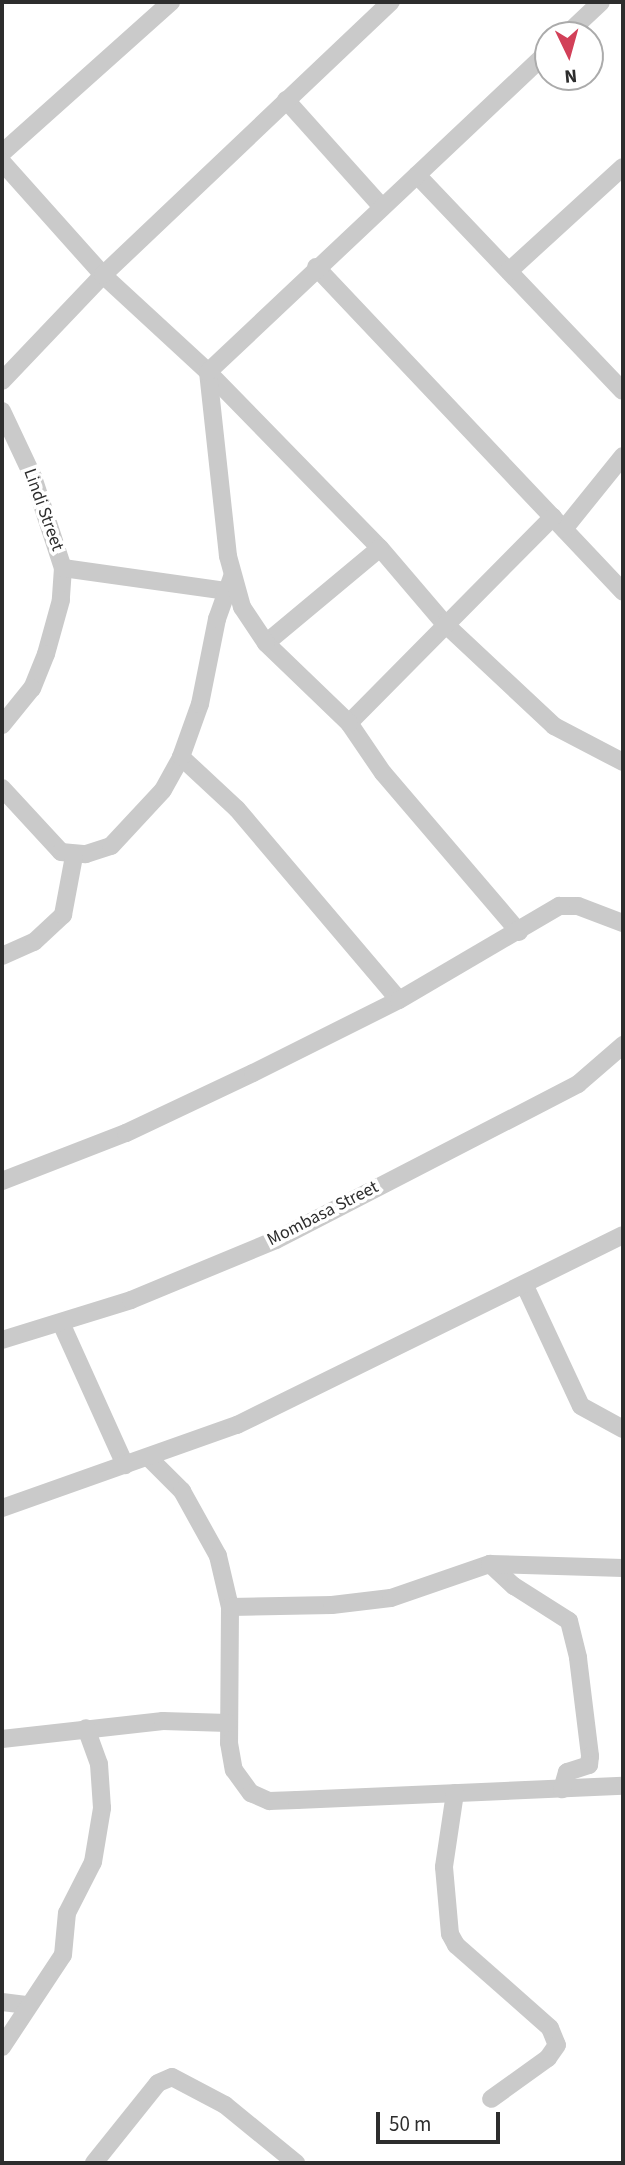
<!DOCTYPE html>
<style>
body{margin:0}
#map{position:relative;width:625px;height:2165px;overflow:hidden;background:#fff;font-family:"Source Sans 3",sans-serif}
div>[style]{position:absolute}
.street>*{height:18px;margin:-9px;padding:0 9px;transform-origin:9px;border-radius:9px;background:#cacaca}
span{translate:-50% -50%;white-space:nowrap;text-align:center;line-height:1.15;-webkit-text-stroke:7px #fff;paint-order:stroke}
.street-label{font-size:18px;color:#2d2d2d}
.frame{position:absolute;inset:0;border:4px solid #2d2d2d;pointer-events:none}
.north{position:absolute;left:534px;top:21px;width:70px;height:70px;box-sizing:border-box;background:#fff;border:2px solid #ababab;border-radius:50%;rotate:175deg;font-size:19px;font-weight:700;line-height:28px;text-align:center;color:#2d2d2d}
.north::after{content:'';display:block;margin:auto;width:24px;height:32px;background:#d24058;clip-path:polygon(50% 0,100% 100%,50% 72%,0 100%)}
.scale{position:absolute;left:376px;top:2112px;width:124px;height:32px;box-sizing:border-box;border:4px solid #2d2d2d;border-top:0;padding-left:9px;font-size:21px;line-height:24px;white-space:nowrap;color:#2d2d2d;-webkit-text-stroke:5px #fff;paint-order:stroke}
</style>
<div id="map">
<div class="street">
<div style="left:566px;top:35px;width:48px;rotate:-43.3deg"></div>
<div style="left:286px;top:100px;width:144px;rotate:48.1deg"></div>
<div style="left:2px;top:153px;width:227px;rotate:-41.8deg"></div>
<div style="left:2px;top:162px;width:152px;rotate:48.2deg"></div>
<div style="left:103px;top:275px;width:143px;rotate:42.7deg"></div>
<div style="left:208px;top:372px;width:246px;rotate:45.7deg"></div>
<div style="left:380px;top:548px;width:99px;rotate:49.5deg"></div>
<div style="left:444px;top:623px;width:151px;rotate:43.1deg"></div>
<div style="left:554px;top:726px;width:78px;rotate:27.6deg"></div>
<div style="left:417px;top:175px;width:298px;rotate:46.4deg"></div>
<div style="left:316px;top:267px;width:447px;rotate:46.6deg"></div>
<div style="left:509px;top:271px;width:154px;rotate:-42.4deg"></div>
<div style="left:2px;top:381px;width:146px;rotate:-46.4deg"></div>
<div style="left:103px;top:275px;width:397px;rotate:-43.5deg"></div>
<div style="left:2px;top:411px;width:73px;rotate:64.8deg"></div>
<div style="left:33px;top:477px;width:96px;rotate:71.8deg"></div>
<div style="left:63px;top:568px;width:32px;rotate:94deg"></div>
<div style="left:61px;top:600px;width:56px;rotate:105.5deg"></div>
<div style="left:46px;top:654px;width:37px;rotate:112deg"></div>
<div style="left:32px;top:688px;width:48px;rotate:129deg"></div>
<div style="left:564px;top:529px;width:94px;rotate:-51.1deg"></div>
<div style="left:63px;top:568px;width:166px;rotate:8deg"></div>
<div style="left:266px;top:643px;width:148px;rotate:-39.8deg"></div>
<div style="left:349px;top:723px;width:290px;rotate:-45.3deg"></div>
<div style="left:181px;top:757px;width:76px;rotate:42.9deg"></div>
<div style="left:237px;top:809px;width:250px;rotate:49.7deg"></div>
<div style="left:2px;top:788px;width:87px;rotate:47.3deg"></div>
<div style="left:61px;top:852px;width:25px;rotate:5deg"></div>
<div style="left:86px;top:854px;width:26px;rotate:-18deg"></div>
<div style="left:111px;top:846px;width:76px;rotate:-47.1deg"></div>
<div style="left:163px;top:790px;width:38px;rotate:-61deg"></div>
<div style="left:181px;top:757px;width:56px;rotate:-70.3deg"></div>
<div style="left:200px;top:704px;width:87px;rotate:-78.7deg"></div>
<div style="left:217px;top:619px;width:45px;rotate:-70.3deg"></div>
<div style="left:519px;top:932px;width:209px;rotate:-130.5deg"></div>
<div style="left:383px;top:773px;width:60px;rotate:-124.2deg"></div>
<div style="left:349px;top:723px;width:115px;rotate:-136.1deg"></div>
<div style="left:266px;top:643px;width:43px;rotate:-123.7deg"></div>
<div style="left:242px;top:607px;width:53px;rotate:-105.4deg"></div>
<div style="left:228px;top:556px;width:185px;rotate:-96.2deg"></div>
<div style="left:208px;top:372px;width:467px;rotate:-43.3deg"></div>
<div style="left:2px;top:956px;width:35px;rotate:-24deg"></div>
<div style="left:34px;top:942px;width:40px;rotate:-43deg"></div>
<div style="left:63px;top:915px;width:60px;rotate:-79.4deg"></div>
<div style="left:2px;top:1181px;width:133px;rotate:-21.2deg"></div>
<div style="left:126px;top:1133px;width:140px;rotate:-25.3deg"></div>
<div style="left:253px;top:1073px;width:163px;rotate:-26.6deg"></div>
<div style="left:399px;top:1000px;width:186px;rotate:-30.4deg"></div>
<div style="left:559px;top:906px;width:19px"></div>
<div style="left:578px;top:906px;width:48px;rotate:20.7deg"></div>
<div style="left:525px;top:1286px;width:132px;rotate:65deg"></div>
<div style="left:581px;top:1406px;width:48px;rotate:28.7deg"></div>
<div style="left:61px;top:1323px;width:156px;rotate:65.7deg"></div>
<div style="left:2px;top:1340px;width:135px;rotate:-17.2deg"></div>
<div style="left:131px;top:1300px;width:157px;rotate:-22.5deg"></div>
<div style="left:276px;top:1240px;width:340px;rotate:-27.3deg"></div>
<div style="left:578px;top:1084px;width:60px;rotate:-40.9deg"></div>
<div style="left:149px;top:1458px;width:47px;rotate:45deg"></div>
<div style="left:182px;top:1491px;width:74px;rotate:61deg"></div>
<div style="left:218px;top:1556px;width:52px;rotate:76.8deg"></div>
<div style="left:230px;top:1607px;width:136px;rotate:90.4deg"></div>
<div style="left:229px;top:1743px;width:27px;rotate:80deg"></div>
<div style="left:234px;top:1770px;width:29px;rotate:54deg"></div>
<div style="left:251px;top:1793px;width:20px;rotate:24deg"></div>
<div style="left:269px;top:1801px;width:28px;rotate:-2deg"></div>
<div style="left:297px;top:1800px;width:326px;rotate:-2.5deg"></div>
<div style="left:2px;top:1508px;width:249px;rotate:-19.5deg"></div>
<div style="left:237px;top:1425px;width:430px;rotate:-26.2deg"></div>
<div style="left:490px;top:1564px;width:33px;rotate:43deg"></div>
<div style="left:514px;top:1586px;width:65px;rotate:32.5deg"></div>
<div style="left:569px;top:1621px;width:38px;rotate:76deg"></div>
<div style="left:578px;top:1658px;width:99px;rotate:83deg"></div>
<div style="left:590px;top:1756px;width:9px;rotate:96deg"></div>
<div style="left:589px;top:1765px;width:23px;rotate:162deg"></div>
<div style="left:567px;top:1772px;width:18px;rotate:106deg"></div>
<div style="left:230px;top:1607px;width:102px;rotate:-1.1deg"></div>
<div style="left:332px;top:1605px;width:59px;rotate:-6.8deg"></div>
<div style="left:391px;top:1598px;width:105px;rotate:-19deg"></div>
<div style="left:490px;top:1564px;width:133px;rotate:1.7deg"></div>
<div style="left:2px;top:1739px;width:162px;rotate:-6.4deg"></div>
<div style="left:163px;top:1721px;width:65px;rotate:1.8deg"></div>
<div style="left:455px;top:1793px;width:75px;rotate:98.5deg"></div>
<div style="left:444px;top:1867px;width:67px;rotate:84.9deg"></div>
<div style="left:450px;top:1934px;width:13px;rotate:61deg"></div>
<div style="left:456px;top:1945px;width:125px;rotate:41.4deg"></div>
<div style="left:550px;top:2028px;width:18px;rotate:68deg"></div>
<div style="left:557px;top:2045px;width:16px;rotate:125deg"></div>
<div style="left:548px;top:2058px;width:70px;rotate:144.3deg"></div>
<div style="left:2px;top:2002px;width:26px;rotate:7deg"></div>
<div style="left:2px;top:2047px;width:110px;rotate:-56.5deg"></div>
<div style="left:63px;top:1955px;width:42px;rotate:-84.6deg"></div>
<div style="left:67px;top:1913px;width:57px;rotate:-63deg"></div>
<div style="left:93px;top:1862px;width:55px;rotate:-80.5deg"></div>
<div style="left:102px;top:1808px;width:44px;rotate:-93.9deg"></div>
<div style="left:99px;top:1764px;width:38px;rotate:-110deg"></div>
<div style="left:94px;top:2163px;width:102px;rotate:-51.3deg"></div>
<div style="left:158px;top:2083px;width:15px;rotate:-23deg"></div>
<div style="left:172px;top:2077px;width:60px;rotate:27.8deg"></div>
<div style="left:225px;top:2105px;width:92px;rotate:39.2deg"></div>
</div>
<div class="street-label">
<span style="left:43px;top:510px;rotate:70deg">Lindi Street</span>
<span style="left:323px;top:1214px;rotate:-27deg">Mombasa Street</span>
</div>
<div class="frame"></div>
<div class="north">N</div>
<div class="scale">50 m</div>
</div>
